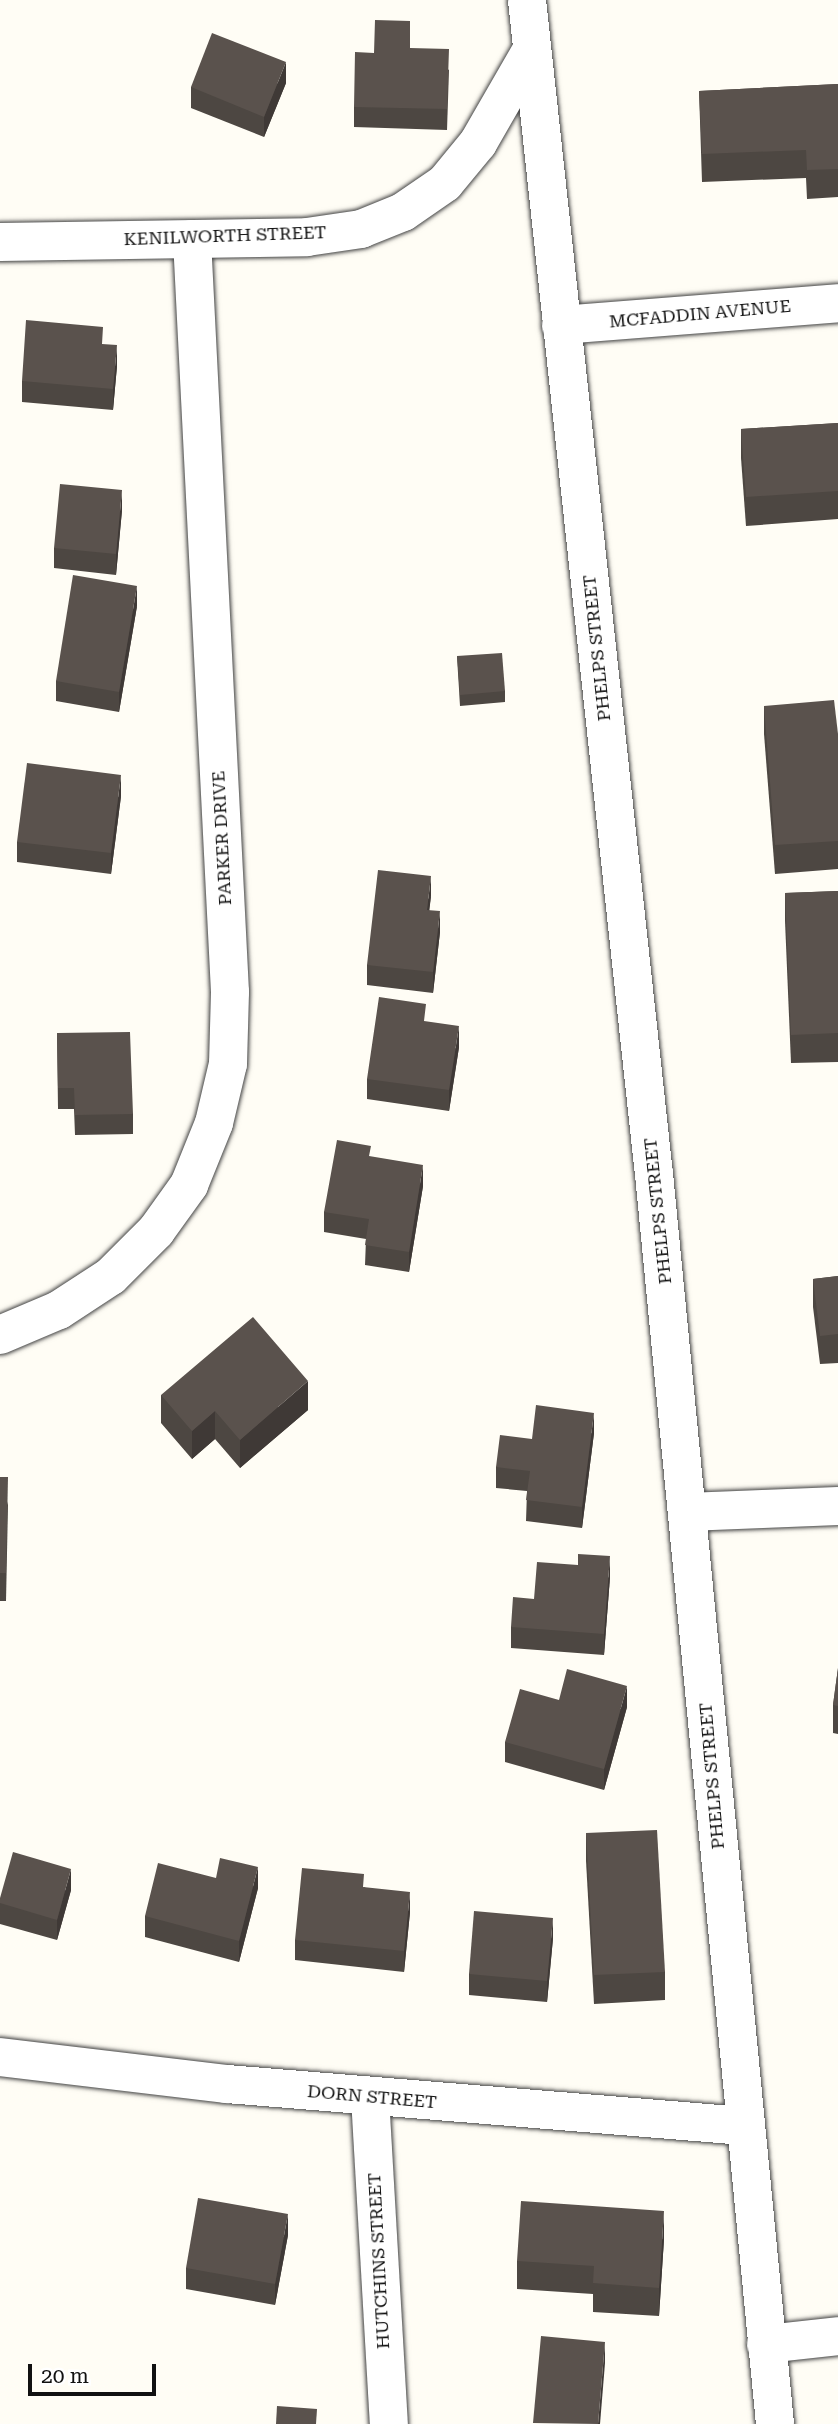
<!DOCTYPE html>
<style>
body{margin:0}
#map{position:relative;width:838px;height:2424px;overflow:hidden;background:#fffdf5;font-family:"Roboto Serif",serif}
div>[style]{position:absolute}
.roads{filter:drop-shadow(0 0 2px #444) drop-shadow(0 0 2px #444)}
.street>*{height:38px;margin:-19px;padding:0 19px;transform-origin:19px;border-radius:19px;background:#fff}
.wall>*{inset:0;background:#4d4742}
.shaded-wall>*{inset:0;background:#3f3936}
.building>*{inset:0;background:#5a524d}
span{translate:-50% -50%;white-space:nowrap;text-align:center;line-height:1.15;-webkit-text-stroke:7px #fff;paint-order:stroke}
.street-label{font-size:18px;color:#111}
.scale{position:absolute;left:28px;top:2364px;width:128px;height:32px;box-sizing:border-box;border:4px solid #111;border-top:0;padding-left:9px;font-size:21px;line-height:24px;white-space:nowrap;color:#111;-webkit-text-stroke:5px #fff;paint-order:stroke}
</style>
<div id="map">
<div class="roads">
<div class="street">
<div style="left:527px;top:0;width:1181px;rotate:83.83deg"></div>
<div style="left:654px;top:1174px;width:1256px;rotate:84.47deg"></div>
<div style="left:0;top:242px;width:307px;rotate:-0.9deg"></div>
<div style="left:307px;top:237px;width:55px;rotate:-8.4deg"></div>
<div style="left:361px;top:229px;width:45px;rotate:-22deg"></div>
<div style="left:403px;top:212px;width:51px;rotate:-34.6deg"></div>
<div style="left:445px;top:183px;width:52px;rotate:-50.5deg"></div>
<div style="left:478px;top:143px;width:108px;rotate:-60.1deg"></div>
<div style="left:561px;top:325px;width:278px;rotate:-4.5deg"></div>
<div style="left:0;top:1335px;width:64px;rotate:-23deg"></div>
<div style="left:59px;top:1310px;width:62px;rotate:-33.2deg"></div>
<div style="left:111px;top:1276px;width:64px;rotate:-45deg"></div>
<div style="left:156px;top:1231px;width:57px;rotate:-54.3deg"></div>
<div style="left:189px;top:1185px;width:67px;rotate:-68deg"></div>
<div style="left:214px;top:1123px;width:61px;rotate:-76.7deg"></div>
<div style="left:228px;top:1064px;width:72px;rotate:-88.4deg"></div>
<div style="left:230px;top:992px;width:754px;rotate:-92.89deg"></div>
<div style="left:687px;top:1512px;width:151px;rotate:-2.3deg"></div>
<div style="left:0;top:2057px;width:229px;rotate:6.8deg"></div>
<div style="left:227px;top:2084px;width:520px;rotate:4.64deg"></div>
<div style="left:370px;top:2097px;width:328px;rotate:86.7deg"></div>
<div style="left:766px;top:2344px;width:72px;rotate:-6.3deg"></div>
</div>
</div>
<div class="wall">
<div style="clip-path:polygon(410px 48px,449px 70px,447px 130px,354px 127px,354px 107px,374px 53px)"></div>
<div style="clip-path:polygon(286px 83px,264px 137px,191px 108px,191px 87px)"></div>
<div style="clip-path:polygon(838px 84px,838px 197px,807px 199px,806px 178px,702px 182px,699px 91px)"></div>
<div style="clip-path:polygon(117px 366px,113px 410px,22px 402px,22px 381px)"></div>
<div style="clip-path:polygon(838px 423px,838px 519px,746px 526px,741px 458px,741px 429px)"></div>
<div style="clip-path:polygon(122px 510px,116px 575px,54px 568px,54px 548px)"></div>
<div style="clip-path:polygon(137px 606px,119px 712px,56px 701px,56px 681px)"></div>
<div style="clip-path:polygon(457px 656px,505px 691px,505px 702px,460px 706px)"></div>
<div style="clip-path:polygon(764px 706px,838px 734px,838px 869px,775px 874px,764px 734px)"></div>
<div style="clip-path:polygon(121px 796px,111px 874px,17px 862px,17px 842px)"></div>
<div style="clip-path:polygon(838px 891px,838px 1062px,791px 1063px,785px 921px,785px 893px)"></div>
<div style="clip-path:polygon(431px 896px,429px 910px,440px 932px,433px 993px,367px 985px,367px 965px)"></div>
<div style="clip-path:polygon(57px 1033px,133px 1114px,133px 1134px,75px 1135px,74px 1109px,58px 1109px)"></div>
<div style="clip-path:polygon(459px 1047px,449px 1111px,367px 1099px,367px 1079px)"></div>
<div style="clip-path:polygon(371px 1157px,423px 1186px,409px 1272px,365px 1265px,366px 1239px,324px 1232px,324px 1212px)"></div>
<div style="clip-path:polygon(838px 1276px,838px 1363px,820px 1364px,813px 1307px,813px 1279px)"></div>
<div style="clip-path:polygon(161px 1395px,308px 1410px,240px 1468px,215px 1439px,192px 1459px,161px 1423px)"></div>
<div style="clip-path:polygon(594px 1433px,582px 1528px,526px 1521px,527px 1491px,496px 1488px,496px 1467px,532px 1439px)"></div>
<div style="clip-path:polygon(0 1477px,8px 1505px,6px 1601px,0 1601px)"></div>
<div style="clip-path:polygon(610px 1577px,604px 1655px,511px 1648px,511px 1627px,534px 1599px)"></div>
<div style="clip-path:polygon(838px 1668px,838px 1734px,833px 1733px,833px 1705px)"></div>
<div style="clip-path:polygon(627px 1707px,604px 1790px,505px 1762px,505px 1742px)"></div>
<div style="clip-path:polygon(586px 1833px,665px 1972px,665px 2000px,594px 2004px,586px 1861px)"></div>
<div style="clip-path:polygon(216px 1878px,258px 1888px,239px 1962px,145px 1937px,145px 1916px)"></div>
<div style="clip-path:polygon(364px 1887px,410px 1912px,404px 1972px,295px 1960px,295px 1940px)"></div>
<div style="clip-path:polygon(71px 1890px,57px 1940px,0 1924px,0 1898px)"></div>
<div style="clip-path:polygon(553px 1938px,547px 2002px,469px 1995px,469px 1974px)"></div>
<div style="clip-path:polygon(288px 2235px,275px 2305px,186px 2289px,186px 2268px)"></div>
<div style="clip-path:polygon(664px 2239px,659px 2316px,593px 2312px,593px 2294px,517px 2289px,517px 2261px)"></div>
</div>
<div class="shaded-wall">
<div style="clip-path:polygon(286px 62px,286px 83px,264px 137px,264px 117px)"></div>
<div style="clip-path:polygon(117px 345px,117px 366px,113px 410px,113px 389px)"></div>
<div style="clip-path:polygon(122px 490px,122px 510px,116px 575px,116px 554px)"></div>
<div style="clip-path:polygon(137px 586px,137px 606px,119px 712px,119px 692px)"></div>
<div style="clip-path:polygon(121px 775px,121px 796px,111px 874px,111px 853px)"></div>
<div style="clip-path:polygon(431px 876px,431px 896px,427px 930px,427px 910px)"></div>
<div style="clip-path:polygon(440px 911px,440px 932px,433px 993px,433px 972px)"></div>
<div style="clip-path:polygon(459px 1026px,459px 1047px,449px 1111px,449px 1090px)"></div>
<div style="clip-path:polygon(423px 1165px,423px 1186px,409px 1272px,409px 1252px)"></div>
<div style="clip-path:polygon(308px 1381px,308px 1410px,240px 1468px,240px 1440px)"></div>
<div style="clip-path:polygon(215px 1411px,215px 1439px,192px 1459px,192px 1431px)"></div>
<div style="clip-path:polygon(594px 1413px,594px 1433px,582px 1528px,582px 1507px)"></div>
<div style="clip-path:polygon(610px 1556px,610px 1577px,604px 1655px,604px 1634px)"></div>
<div style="clip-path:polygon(627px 1686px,627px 1707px,604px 1790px,604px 1769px)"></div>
<div style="clip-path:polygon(258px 1867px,258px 1888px,239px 1962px,239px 1941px)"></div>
<div style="clip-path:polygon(71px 1869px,71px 1890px,57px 1940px,57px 1920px)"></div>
<div style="clip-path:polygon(410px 1892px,410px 1912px,404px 1972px,404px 1951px)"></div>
<div style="clip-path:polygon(553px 1918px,553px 1938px,547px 2002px,547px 1981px)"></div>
<div style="clip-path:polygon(664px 2211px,664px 2239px,659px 2316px,659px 2288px)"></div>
<div style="clip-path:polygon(288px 2214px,288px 2235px,275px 2305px,275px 2284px)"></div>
<div style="clip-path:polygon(605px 2342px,605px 2363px,600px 2424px,598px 2424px)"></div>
</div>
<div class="building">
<div style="clip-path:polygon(375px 20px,410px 21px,410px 48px,449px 49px,447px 109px,354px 107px,355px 52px,374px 53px)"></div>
<div style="clip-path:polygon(212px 33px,286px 62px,264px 117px,191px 87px)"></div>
<div style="clip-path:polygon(838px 84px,838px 169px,807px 170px,806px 150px,702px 154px,699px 91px)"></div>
<div style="clip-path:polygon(26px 320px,103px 327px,102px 344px,117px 345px,113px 389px,22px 381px)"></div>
<div style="clip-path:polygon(838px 423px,838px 491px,746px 497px,741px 429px)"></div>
<div style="clip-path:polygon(60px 484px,122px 490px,116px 554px,54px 548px)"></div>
<div style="clip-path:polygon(73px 575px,137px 586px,119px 692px,56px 681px)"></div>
<div style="clip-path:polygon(502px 653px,505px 691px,460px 695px,457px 656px)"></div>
<div style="clip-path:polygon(834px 700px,838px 734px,838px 841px,775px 845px,764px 706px)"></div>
<div style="clip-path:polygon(27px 763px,121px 775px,111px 853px,17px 842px)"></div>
<div style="clip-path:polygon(378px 870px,431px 876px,427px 910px,440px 911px,433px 972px,367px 965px)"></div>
<div style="clip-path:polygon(838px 891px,838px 1033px,791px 1035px,785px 893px)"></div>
<div style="clip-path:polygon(379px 997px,426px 1004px,424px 1021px,459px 1026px,449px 1090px,367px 1079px)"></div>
<div style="clip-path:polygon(130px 1032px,133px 1114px,75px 1115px,74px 1088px,58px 1088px,57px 1033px)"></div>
<div style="clip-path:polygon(337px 1140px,371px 1146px,369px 1156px,423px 1165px,409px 1252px,365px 1245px,369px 1219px,324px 1212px)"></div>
<div style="clip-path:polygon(838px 1276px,838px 1334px,820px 1336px,813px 1279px)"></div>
<div style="clip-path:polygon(253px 1317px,308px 1381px,240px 1440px,215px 1411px,192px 1431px,161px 1395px)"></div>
<div style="clip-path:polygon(536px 1405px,594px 1413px,582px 1507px,526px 1500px,530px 1471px,496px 1467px,500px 1435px,532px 1439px)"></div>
<div style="clip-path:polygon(0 1477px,8px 1477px,6px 1573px,0 1573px)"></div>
<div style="clip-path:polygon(578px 1554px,610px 1556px,604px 1634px,511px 1627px,513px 1597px,534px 1599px,537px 1562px,578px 1565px)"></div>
<div style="clip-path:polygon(838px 1668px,838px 1706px,833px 1705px)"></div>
<div style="clip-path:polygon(567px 1669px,627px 1686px,604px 1769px,505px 1742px,520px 1689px,559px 1700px)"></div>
<div style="clip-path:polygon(657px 1830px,665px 1972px,594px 1975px,586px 1833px)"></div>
<div style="clip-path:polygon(13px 1852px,71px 1869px,57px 1920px,0 1903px,0 1898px)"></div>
<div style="clip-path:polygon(220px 1858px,258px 1867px,239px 1941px,145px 1916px,158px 1863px,216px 1878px)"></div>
<div style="clip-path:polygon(302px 1868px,364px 1874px,363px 1887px,410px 1892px,404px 1951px,295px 1940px)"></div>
<div style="clip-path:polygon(474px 1911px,553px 1918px,547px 1981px,469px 1974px)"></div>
<div style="clip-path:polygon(198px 2198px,288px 2214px,275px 2284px,186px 2268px)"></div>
<div style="clip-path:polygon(521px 2201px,664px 2211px,659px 2288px,593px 2283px,594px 2266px,517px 2261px)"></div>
<div style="clip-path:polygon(541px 2336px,605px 2342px,598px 2424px,533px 2423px)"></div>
<div style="clip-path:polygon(277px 2406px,317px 2409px,316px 2424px,276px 2424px)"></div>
</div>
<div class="street-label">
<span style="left:225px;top:236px;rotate:-2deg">KENILWORTH STREET</span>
<span style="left:700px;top:314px;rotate:-5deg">MCFADDIN AVENUE</span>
<span style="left:597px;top:648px;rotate:-96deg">PHELPS STREET</span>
<span style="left:222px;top:838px;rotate:-93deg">PARKER DRIVE</span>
<span style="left:658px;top:1211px;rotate:-96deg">PHELPS STREET</span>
<span style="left:712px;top:1776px;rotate:-95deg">PHELPS STREET</span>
<span style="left:372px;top:2097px;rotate:5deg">DORN STREET</span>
<span style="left:379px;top:2261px;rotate:-93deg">HUTCHINS STREET</span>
</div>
<div class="scale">20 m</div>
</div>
